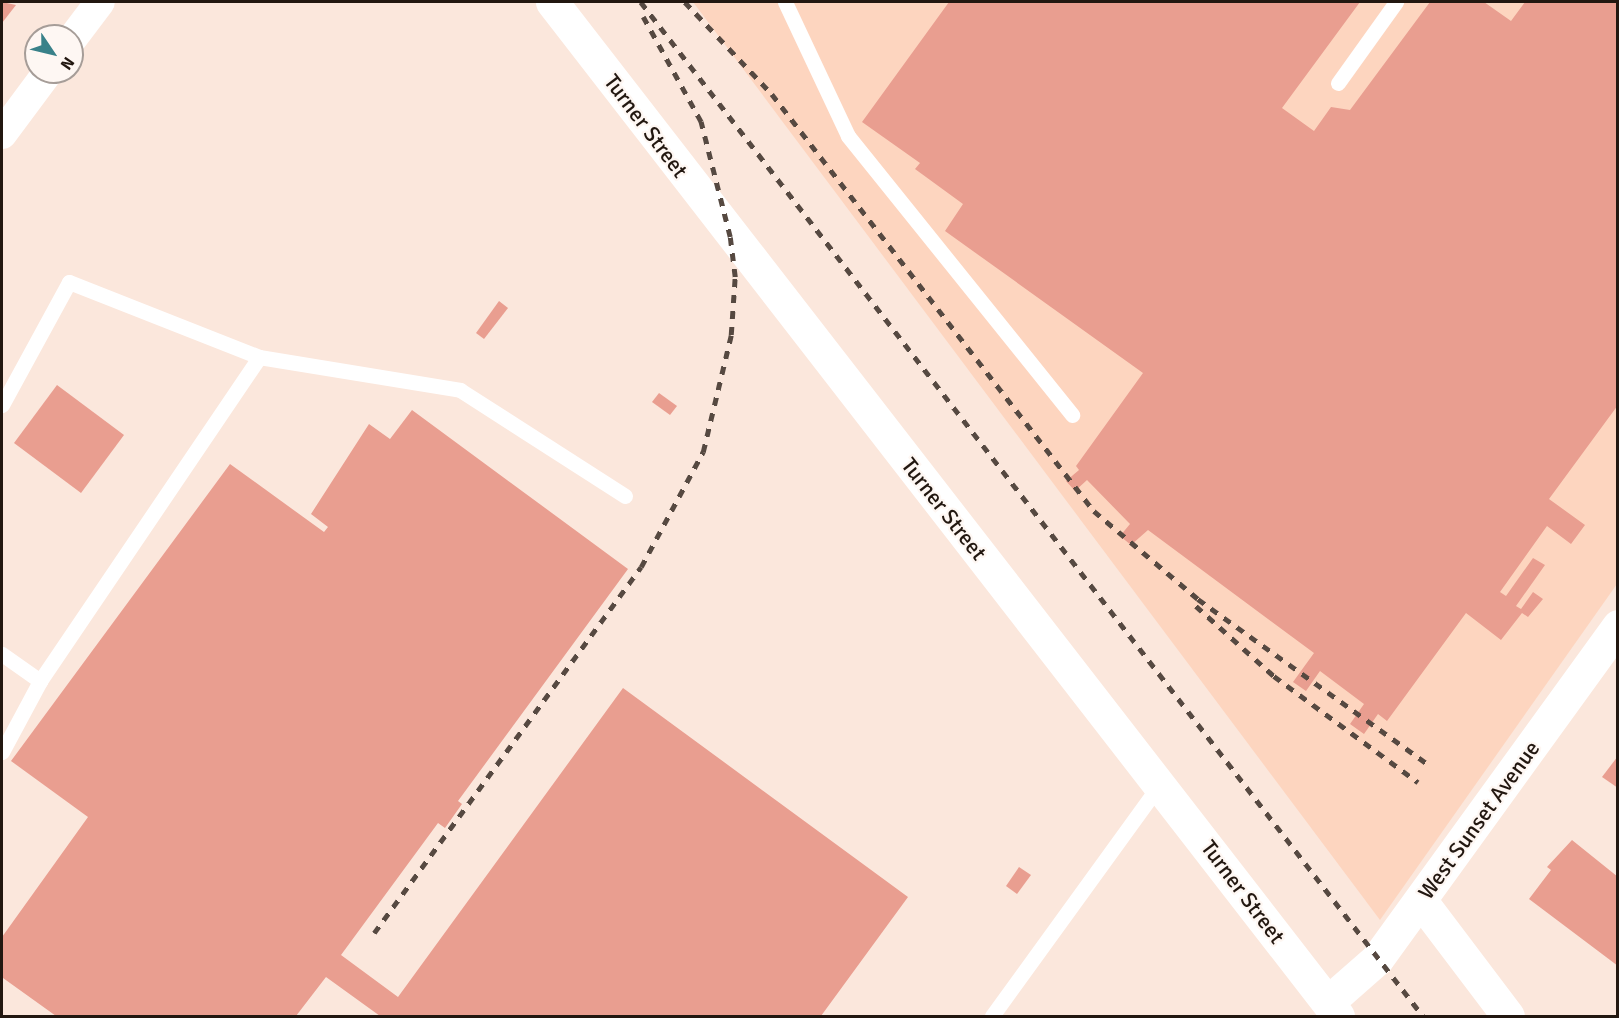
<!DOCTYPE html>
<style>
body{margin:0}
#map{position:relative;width:1619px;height:1018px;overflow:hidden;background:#fbe7dc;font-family:Signika,sans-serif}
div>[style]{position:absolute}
.built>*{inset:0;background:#fdd5bf}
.building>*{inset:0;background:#e99e90}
.service>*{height:15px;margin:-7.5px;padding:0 7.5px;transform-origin:7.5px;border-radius:7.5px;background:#fff}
.minor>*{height:30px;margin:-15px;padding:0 15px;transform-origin:15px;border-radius:15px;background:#fff}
.tertiary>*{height:33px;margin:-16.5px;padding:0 16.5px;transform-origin:16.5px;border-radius:16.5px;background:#fff}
.rail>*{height:4.5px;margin-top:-2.25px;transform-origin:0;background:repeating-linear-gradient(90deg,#564941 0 8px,transparent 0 16px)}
span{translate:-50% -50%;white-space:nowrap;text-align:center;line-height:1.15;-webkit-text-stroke:4.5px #fef7f3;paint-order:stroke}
.street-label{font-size:22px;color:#221710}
.frame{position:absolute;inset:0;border:3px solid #221710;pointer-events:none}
.north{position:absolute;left:24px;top:24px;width:60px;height:60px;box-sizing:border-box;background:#fef7f3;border:2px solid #a69d98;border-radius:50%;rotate:125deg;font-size:16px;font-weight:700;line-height:24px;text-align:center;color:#221710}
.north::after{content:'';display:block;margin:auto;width:21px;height:27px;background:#398189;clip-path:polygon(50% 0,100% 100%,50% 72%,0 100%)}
</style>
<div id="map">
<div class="built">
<div style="clip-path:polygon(693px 2px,1617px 2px,1617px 584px,1380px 920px)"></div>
</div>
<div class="building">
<div style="clip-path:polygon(2px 2px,16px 5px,2px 23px)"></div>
<div style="clip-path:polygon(949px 2px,1360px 2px,1282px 108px,1314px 131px,1331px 107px,1350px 110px,1430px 2px,1484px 2px,1511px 21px,1525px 2px,1618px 2px,1618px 405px,1549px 499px,1585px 525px,1571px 544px,1547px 526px,1500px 592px,1506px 596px,1533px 558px,1545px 565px,1516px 606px,1521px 609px,1533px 592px,1543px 599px,1528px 617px,1522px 613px,1501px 640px,1466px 613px,1387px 721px,1378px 714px,1364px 734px,1350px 724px,1364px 704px,1320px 671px,1306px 691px,1293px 682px,1314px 653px,1148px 530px,1131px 545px,1120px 536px,1130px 524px,1087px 480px,1075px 491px,1066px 481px,1079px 470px,1076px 466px,1143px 373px,945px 231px,963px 204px,915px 169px,920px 163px,862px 122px)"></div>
<div style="clip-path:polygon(499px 301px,508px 308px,484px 339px,476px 333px)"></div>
<div style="clip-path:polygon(57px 385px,124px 435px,81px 493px,14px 443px)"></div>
<div style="clip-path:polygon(659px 393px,677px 406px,670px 415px,652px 402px)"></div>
<div style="clip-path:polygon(412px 410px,628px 569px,458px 801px,462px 804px,445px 828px,438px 823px,341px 955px,398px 997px,623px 688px,908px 897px,821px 1016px,380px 1016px,326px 977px,296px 1016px,56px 1016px,3px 978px,2px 937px,88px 817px,11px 761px,230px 464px,324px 532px,328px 527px,311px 514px,369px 424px,390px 439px)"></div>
<div style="clip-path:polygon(1618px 756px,1618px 788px,1602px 777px)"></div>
<div style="clip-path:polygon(1572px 840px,1618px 877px,1618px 966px,1529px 899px,1551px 870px,1547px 867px)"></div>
<div style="clip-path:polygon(1019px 867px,1031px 875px,1017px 894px,1006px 886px)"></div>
</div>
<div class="service">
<div style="left:785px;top:2px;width:148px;rotate:64.8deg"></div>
<div style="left:848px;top:136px;width:358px;rotate:51.2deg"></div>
<div style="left:1338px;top:83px;width:100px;rotate:-54.4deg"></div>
<div style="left:2px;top:405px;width:140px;rotate:-61.4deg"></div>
<div style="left:69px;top:282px;width:204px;rotate:21.5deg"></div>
<div style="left:2px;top:654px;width:47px;rotate:35.4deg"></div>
<div style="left:2px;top:752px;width:81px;rotate:-61.8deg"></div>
<div style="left:40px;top:681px;width:391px;rotate:-55.9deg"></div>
<div style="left:259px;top:357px;width:204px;rotate:9.3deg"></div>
<div style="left:460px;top:390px;width:196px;rotate:32.7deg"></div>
<div style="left:992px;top:1016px;width:286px;rotate:-54.1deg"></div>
</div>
<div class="minor">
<div style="left:72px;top:39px;width:46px;rotate:-52.9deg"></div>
<div style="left:2px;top:134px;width:77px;rotate:-53.4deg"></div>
</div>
<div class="tertiary">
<div style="left:552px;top:2px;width:1283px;rotate:52.22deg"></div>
<div style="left:1421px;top:901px;width:144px;rotate:52.9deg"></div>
<div style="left:1328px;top:1002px;width:65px;rotate:-41.3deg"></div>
<div style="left:1377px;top:959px;width:411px;rotate:-54.1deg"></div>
</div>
<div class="rail">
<div style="left:641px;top:2px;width:1281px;rotate:52.36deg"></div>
<div style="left:685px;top:2px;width:127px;rotate:46.6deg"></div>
<div style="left:772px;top:94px;width:527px;rotate:52.33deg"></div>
<div style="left:1094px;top:511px;width:136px;rotate:40.2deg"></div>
<div style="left:1198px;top:599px;width:283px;rotate:35.7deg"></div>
<div style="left:1196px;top:606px;width:105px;rotate:41.9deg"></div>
<div style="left:1274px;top:676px;width:179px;rotate:36.4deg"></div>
<div style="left:374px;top:933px;width:453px;rotate:-53.9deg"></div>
<div style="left:641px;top:567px;width:131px;rotate:-61.7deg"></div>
<div style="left:703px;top:452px;width:120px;rotate:-76.5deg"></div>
<div style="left:731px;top:335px;width:58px;rotate:-86.1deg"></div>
<div style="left:735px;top:277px;width:40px;rotate:-97.1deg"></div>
<div style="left:730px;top:237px;width:119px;rotate:-104.2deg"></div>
<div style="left:701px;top:122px;width:120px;rotate:-118.9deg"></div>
</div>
<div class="street-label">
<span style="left:646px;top:126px;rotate:53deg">Turner Street</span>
<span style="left:944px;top:509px;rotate:52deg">Turner Street</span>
<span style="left:1479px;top:820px;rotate:-54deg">West Sunset Avenue</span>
<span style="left:1243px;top:892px;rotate:53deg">Turner Street</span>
</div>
<div class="frame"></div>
<div class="north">N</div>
</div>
